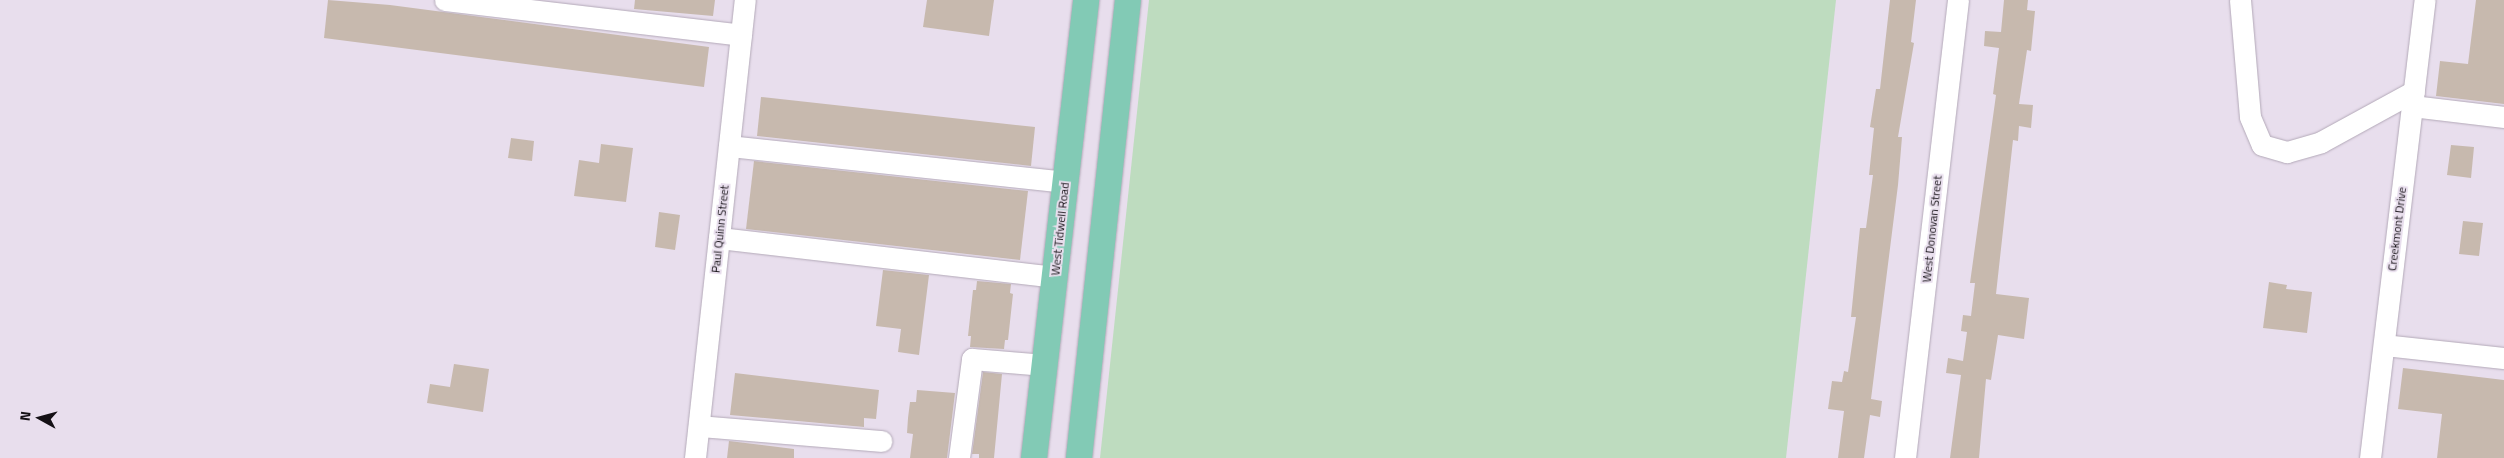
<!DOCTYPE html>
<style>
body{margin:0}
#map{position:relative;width:2504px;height:458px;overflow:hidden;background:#e8deed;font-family:"Titillium Web",sans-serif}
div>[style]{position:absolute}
.green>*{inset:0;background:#bedcbf}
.building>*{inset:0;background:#c7b9ae}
.roads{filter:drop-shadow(0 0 1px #b3a9b8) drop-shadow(0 0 1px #b3a9b8)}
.minor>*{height:21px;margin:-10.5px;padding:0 10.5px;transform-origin:10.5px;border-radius:10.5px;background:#fff}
.major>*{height:26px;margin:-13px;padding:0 13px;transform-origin:13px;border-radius:13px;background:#82cab5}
span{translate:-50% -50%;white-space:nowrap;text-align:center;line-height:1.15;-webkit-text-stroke:4px #e8deed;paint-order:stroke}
.street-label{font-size:12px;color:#141015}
.north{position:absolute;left:15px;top:393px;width:50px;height:50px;-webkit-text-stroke:4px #e8deed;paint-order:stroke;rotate:277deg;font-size:14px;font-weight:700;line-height:20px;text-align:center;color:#141015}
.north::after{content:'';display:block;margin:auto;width:18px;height:22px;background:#141015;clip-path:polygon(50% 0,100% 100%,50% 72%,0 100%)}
</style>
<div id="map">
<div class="green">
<div style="clip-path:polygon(1149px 0,1836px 0,1786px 458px,1100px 458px)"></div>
</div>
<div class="building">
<div style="clip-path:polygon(328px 0,390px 5px,709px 47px,704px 87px,324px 38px)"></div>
<div style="clip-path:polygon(635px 0,715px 0,713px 16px,634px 9px)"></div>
<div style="clip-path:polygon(927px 0,994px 0,989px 36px,923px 27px)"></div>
<div style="clip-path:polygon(1890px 0,1916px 0,1911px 42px,1914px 43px,1898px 137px,1902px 137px,1898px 185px,1871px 399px,1882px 401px,1880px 417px,1870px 415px,1864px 458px,1838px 458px,1844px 411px,1828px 409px,1832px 381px,1842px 382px,1844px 371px,1848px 372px,1856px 317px,1851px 317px,1860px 228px,1866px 228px,1873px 175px,1869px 175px,1874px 128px,1870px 127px,1876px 89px,1880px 89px)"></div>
<div style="clip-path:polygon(2004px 0,2028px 0,2027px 10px,2035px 11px,2031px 51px,2027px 50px,2019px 104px,2033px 105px,2031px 128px,2019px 126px,2018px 141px,2013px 140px,1996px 294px,2029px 298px,2024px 339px,1998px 335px,1991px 380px,1986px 379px,1979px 458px,1950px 458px,1961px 375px,1946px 373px,1948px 358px,1963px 361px,1967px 332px,1961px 331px,1963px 315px,1971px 316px,1975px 283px,1970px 283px,1996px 95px,1993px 94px,1999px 48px,1984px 46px,1985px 31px,2001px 32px)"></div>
<div style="clip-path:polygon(2476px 0,2504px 0,2504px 104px,2436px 96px,2440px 61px,2468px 64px)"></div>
<div style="clip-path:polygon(761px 97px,1035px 127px,1031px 166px,757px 136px)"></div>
<div style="clip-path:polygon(511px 138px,534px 141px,532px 161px,508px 158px)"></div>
<div style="clip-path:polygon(601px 144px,633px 148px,626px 202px,574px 196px,579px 160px,599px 163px)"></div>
<div style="clip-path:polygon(2451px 145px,2474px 147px,2471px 178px,2447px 175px)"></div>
<div style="clip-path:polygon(754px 161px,1028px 191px,1020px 260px,746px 229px)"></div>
<div style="clip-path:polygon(659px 212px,680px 215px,675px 250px,655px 247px)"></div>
<div style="clip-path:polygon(2463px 221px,2483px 223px,2479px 256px,2459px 254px)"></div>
<div style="clip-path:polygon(883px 270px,929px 275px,919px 355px,898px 352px,901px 329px,876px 326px)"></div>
<div style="clip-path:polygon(977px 281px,1011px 284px,1010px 293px,1013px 294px,1008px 340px,1005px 340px,1004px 349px,970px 347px,971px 336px,968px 336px,973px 290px,976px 290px)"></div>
<div style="clip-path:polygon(2269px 282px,2287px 285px,2286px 289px,2312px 292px,2307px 333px,2263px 328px)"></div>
<div style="clip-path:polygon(454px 364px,489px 369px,483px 412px,427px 403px,430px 384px,450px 387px)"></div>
<div style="clip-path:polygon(2403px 368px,2504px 380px,2504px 458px,2437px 458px,2442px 414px,2398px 409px)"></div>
<div style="clip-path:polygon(983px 372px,1002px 374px,994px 458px,979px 458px,979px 454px,972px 454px)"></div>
<div style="clip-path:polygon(735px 373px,879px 390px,876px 419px,864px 418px,864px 427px,730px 415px)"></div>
<div style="clip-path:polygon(917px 390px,955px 393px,947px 458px,910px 458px,913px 434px,907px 433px,908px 418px,910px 402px,916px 402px)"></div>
<div style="clip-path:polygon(729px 441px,794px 449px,794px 458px,727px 458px)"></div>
</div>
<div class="roads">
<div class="minor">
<div style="left:445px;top:0;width:298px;rotate:6.7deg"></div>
<div style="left:2240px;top:0;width:117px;rotate:85.1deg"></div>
<div style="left:2250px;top:117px;width:30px;rotate:67deg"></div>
<div style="left:2262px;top:145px;width:26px;rotate:16deg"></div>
<div style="left:2287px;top:152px;width:35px;rotate:-16deg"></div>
<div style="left:2321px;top:142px;width:106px;rotate:-28.7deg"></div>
<div style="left:2412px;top:106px;width:93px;rotate:6.8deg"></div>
<div style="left:729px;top:146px;width:338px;rotate:6.1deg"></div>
<div style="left:719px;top:238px;width:338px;rotate:6.6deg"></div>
<div style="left:2384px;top:345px;width:121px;rotate:6.2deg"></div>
<div style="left:699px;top:426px;width:183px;rotate:4.7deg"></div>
<div style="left:695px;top:458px;width:461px;rotate:-83.8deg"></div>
<div style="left:959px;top:458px;width:100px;rotate:-82.5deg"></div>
<div style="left:972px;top:359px;width:73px;rotate:4.7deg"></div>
<div style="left:1905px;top:458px;width:461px;rotate:-83.4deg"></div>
<div style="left:2370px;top:458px;width:461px;rotate:-83.2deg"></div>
</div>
<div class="major">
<div style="left:1034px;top:458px;width:461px;rotate:-83.5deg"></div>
<div style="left:1079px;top:458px;width:461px;rotate:-83.9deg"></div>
</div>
</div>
<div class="street-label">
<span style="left:720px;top:229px;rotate:-84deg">Paul Quinn Street</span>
<span style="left:1060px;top:229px;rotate:-84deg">West Tidwell Road</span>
<span style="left:1932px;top:229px;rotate:-84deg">West Donovan Street</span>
<span style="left:2397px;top:229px;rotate:-83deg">Creekmont Drive</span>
</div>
<div class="north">N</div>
</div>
